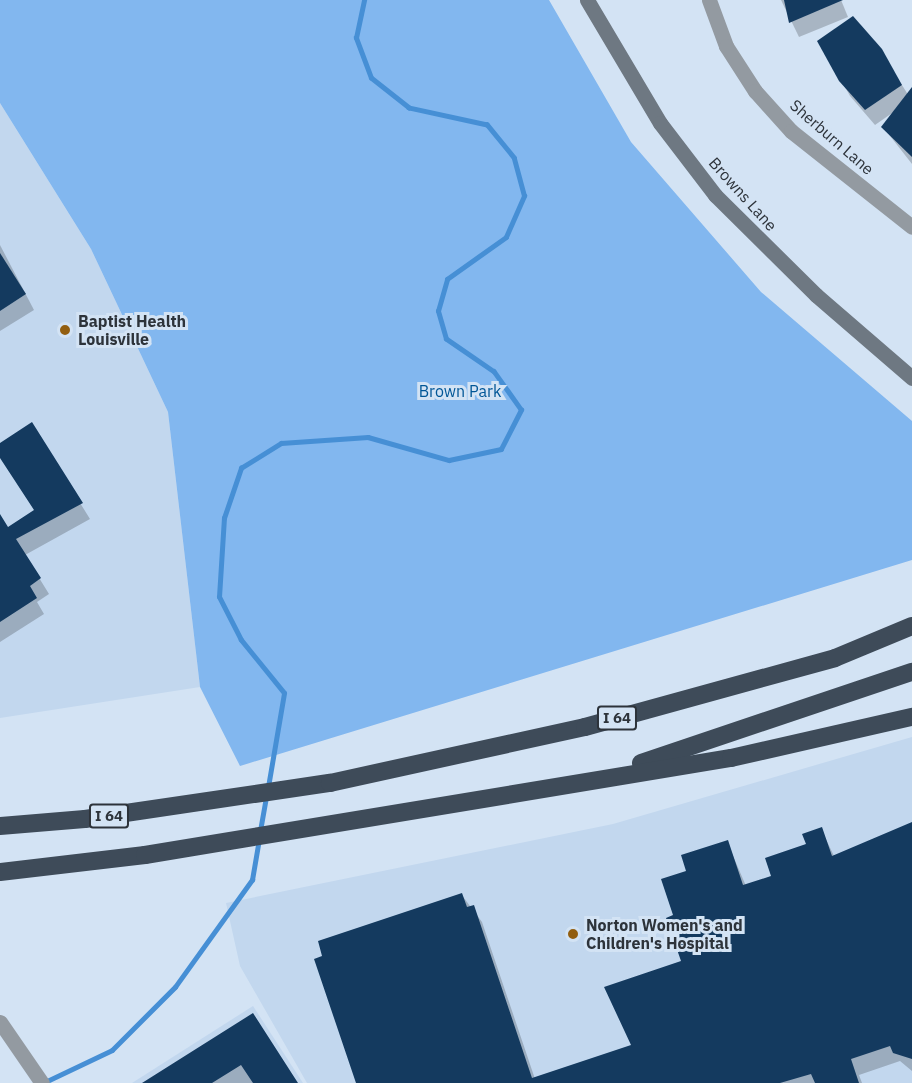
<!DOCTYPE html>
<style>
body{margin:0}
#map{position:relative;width:912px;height:1083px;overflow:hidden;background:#d3e3f4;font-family:"IBM Plex Sans",sans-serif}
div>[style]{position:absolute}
.built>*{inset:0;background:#c2d7ee}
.green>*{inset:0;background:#82b7ef}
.shadow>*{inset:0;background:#0003}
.stream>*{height:4.5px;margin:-2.25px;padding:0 2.25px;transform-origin:2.25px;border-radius:2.25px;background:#468fd5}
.building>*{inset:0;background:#143a5f}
.street>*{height:15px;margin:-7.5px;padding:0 7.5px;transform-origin:7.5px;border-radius:7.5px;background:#939aa1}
.secondary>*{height:15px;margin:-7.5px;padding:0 7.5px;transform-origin:7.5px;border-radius:7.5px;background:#6e7882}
.highway>*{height:18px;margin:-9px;padding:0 9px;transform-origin:9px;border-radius:9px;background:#3e4b59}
.dots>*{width:16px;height:16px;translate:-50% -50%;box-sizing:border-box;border:3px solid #d3e3f4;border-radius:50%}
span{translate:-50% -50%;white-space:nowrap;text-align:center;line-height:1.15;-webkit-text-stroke:6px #d3e3f4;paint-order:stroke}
.shield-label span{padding:2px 4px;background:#d3e3f4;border:2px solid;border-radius:4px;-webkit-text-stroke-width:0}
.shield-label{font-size:15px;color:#2d333a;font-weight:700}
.street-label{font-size:16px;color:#2d333a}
.poi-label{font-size:16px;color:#2d333a;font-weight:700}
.left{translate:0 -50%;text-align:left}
.park-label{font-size:16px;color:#005696}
</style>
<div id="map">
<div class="built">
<div style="clip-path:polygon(0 103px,91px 249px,168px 412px,200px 687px,0 718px)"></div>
<div style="clip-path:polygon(912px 737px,912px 1083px,307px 1083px,240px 966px,226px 903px,613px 824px)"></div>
<div style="clip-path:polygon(253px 1006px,303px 1083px,132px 1083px)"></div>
</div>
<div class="green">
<div style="clip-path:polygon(0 0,549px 0,631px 142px,761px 292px,912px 421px,912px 560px,240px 766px,200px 687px,168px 412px,91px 249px,0 103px)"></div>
</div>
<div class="shadow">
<div style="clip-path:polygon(781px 0,841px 0,848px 17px,799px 37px)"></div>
<div style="clip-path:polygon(819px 41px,890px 66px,912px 101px,912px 164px,883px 127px,895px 111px,875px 125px,850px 96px)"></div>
<div style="clip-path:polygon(0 245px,34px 310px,0 331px)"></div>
<div style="clip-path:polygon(31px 424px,90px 519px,25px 555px,49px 594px,37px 602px,44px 614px,0 642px,0 517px,8px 529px,35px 511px,0 456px,0 445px)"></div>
<div style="clip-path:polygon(912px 823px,912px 1071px,900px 1061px,859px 1075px,862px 1083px,358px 1083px,461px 894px,482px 922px,535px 1079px,633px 1046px,682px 962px,675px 916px,688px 872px,727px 842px,746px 886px,773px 877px,821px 829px,834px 856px)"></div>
<div style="clip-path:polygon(253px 1015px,296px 1083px,145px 1083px)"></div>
</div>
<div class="stream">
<div style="left:268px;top:787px;width:95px;rotate:-80.3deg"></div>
<div style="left:284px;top:693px;width:68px;rotate:-129.1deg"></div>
<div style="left:241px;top:640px;width:48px;rotate:-117.1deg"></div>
<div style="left:219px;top:597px;width:79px;rotate:-86.4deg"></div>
<div style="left:224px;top:518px;width:53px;rotate:-71.2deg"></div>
<div style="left:241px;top:468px;width:47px;rotate:-32deg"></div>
<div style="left:281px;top:443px;width:87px;rotate:-3.9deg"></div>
<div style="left:368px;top:437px;width:84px;rotate:15.9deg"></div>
<div style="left:449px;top:460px;width:53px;rotate:-11.9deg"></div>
<div style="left:501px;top:449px;width:44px;rotate:-62.9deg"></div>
<div style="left:521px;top:410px;width:47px;rotate:-125.4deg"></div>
<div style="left:494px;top:372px;width:58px;rotate:-145.5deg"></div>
<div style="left:446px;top:339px;width:29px;rotate:-106deg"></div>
<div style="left:438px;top:311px;width:33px;rotate:-74deg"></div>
<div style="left:447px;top:279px;width:72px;rotate:-35.4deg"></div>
<div style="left:506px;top:237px;width:45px;rotate:-66.3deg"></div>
<div style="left:524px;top:196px;width:39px;rotate:-105deg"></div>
<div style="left:514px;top:158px;width:43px;rotate:-129.3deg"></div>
<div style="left:487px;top:125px;width:80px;rotate:-167.7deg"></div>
<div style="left:409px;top:108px;width:48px;rotate:-141.7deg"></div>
<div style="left:371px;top:78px;width:43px;rotate:-110.6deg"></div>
<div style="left:356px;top:38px;width:39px;rotate:-78deg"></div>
<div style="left:260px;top:831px;width:34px;rotate:-80deg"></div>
<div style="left:45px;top:1082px;width:74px;rotate:-25.5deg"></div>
<div style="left:112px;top:1050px;width:89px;rotate:-45deg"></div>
<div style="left:175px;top:987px;width:132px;rotate:-54.3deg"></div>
<div style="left:252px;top:880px;width:42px;rotate:-80.3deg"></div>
</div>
<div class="building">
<div style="clip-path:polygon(784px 0,843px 0,789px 23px)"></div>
<div style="clip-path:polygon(853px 16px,882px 49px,902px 85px,865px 110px,839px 81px,817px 41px)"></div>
<div style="clip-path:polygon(912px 87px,912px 157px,881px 127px)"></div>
<div style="clip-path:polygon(0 253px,26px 294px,0 311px)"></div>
<div style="clip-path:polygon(32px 422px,83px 503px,16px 539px,41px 578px,30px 586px,37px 598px,0 622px,0 514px,8px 527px,34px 510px,0 458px,0 443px)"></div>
<div style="clip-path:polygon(912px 822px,912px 1059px,893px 1053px,890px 1046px,851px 1059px,859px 1083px,815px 1083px,811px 1074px,780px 1083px,356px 1083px,314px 959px,322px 956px,318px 941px,462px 893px,467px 907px,474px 905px,532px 1078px,631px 1045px,604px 987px,681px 961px,666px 918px,673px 915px,661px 879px,686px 871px,681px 855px,728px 840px,743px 885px,771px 876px,765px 858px,806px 844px,802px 834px,822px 827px,832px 856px)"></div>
<div style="clip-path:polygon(253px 1013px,298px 1083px,253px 1083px,241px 1065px,212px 1083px,142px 1083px)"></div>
</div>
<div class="street">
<div style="left:709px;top:0;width:49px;rotate:69.7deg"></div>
<div style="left:726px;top:46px;width:54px;rotate:57.2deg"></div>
<div style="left:755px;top:91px;width:54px;rotate:48deg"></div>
<div style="left:791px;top:131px;width:154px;rotate:38.4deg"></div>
<div style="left:0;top:1022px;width:74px;rotate:55.5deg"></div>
</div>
<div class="secondary">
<div style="left:587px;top:0;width:143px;rotate:59.3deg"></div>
<div style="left:660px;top:123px;width:91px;rotate:52.6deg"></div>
<div style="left:715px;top:195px;width:142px;rotate:44.7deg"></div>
<div style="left:816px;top:295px;width:127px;rotate:40.8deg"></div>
</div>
<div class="highway">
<div style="left:641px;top:763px;width:286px;rotate:-18.6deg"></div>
<div style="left:0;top:826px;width:85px;rotate:-4.7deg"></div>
<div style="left:85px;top:819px;width:248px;rotate:-8.4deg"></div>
<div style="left:330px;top:783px;width:261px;rotate:-12.4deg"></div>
<div style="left:585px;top:727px;width:259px;rotate:-15.4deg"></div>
<div style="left:835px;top:658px;width:83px;rotate:-22.6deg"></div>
<div style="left:0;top:872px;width:146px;rotate:-6.7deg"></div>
<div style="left:145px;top:855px;width:594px;rotate:-9.4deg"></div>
<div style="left:731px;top:758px;width:186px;rotate:-12.8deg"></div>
</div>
<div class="dots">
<div style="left:65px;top:330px;background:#925e10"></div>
<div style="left:573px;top:934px;background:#925e10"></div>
</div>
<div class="shield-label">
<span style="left:617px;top:718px">I 64</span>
<span style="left:109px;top:816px">I 64</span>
</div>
<div class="street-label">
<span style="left:832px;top:137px;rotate:41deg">Sherburn Lane</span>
<span style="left:743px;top:194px;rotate:48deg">Browns Lane</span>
</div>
<div class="poi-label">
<span class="left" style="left:78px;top:330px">Baptist Health<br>Louisville</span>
<span class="left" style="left:586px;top:934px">Norton Women's and<br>Children's Hospital</span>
</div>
<div class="park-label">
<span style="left:460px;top:391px">Brown Park</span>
</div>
</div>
